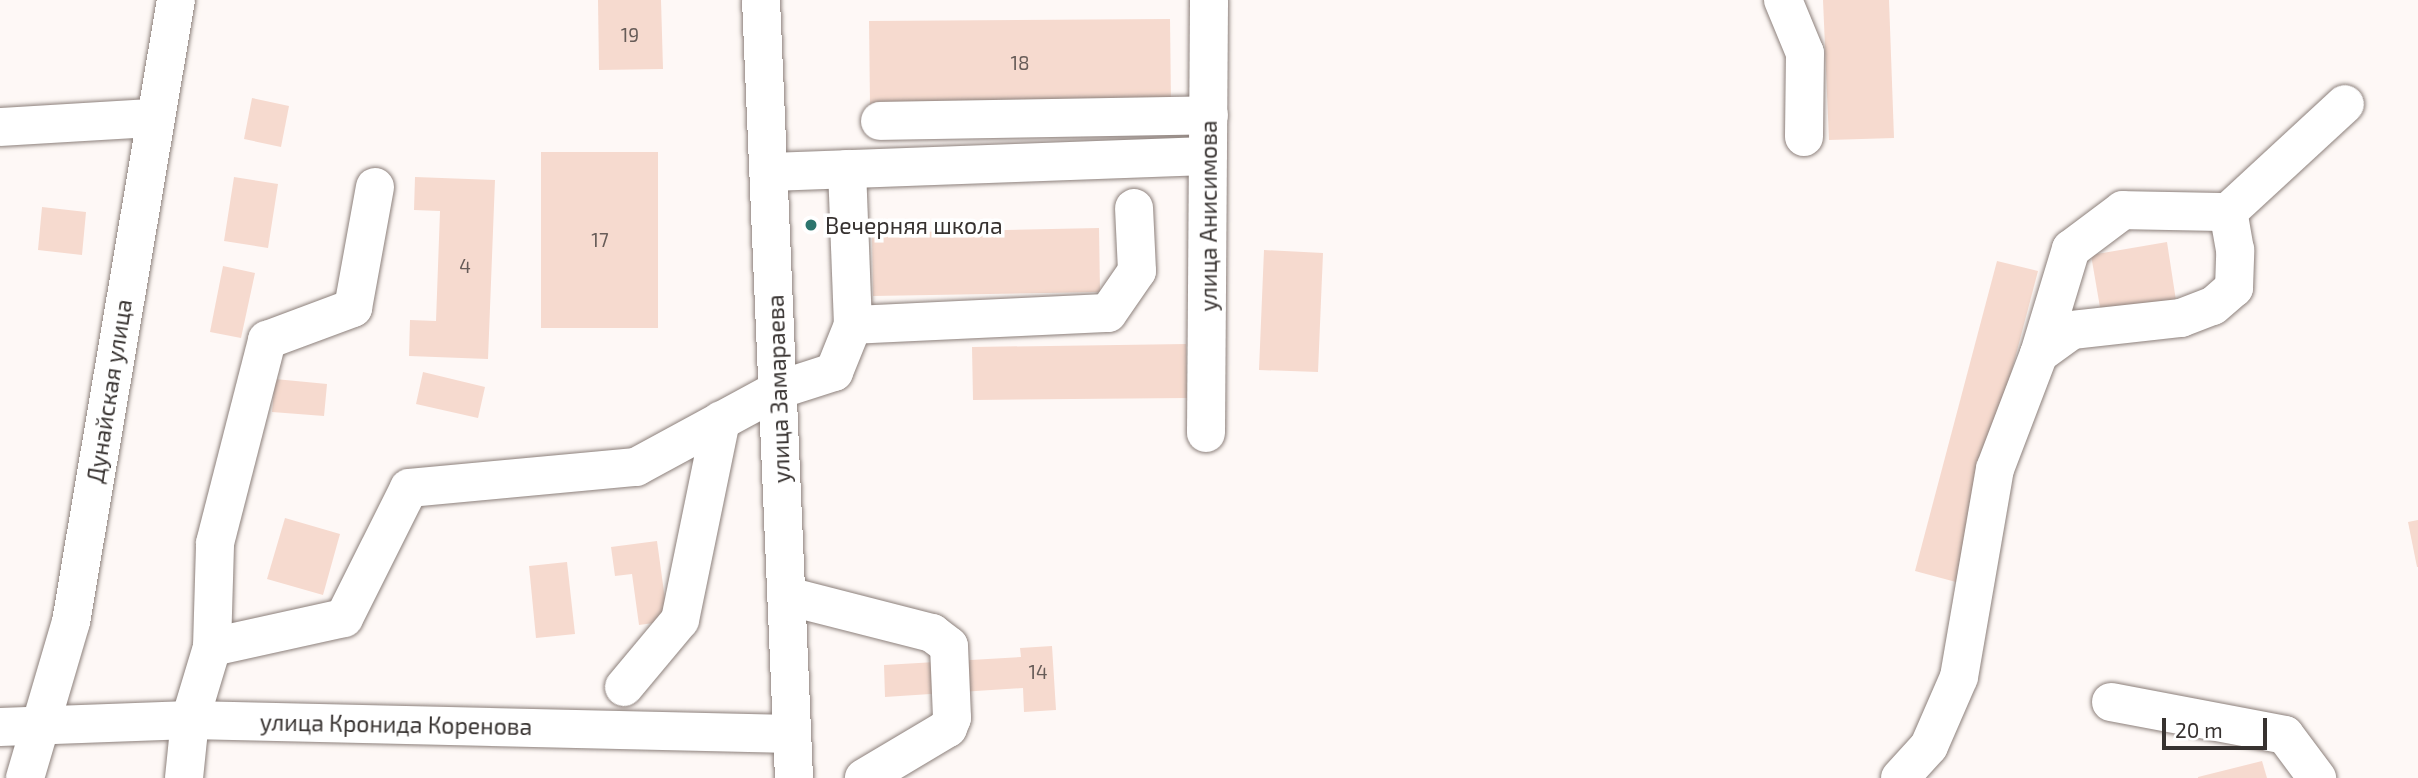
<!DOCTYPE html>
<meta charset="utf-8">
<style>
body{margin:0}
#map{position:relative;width:2418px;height:778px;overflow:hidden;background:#fef8f6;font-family:"Exo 2",sans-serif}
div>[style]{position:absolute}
.building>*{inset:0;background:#f6dacf}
.roads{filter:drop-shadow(0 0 2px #8c807b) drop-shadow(0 0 2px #8c807b)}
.minor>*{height:38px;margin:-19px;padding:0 19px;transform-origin:19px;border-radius:19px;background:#fff}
.major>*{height:38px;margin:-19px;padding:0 19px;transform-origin:19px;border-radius:19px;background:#fff}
.dots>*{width:19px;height:19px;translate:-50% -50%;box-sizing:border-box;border:4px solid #fff;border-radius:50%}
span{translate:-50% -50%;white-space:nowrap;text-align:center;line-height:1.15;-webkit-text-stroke:7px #fff;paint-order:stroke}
.number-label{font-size:19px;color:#675c58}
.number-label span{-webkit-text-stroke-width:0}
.street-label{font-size:23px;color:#373230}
.poi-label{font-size:23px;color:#373230}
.left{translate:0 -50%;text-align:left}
.scale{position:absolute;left:2162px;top:718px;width:105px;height:32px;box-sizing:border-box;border:4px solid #373230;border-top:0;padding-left:9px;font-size:21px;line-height:24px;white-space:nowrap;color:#373230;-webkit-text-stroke:5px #fff;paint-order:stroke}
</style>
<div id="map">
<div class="building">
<div style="clip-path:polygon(598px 0,661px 0,663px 69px,599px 70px)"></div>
<div style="clip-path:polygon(1823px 0,1889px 0,1894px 138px,1829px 140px)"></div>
<div style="clip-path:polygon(1170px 19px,1171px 104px,870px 106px,869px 21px)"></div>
<div style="clip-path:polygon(252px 98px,289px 106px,281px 147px,244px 139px)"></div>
<div style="clip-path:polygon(541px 152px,658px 152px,658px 328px,541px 328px)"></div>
<div style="clip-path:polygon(234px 177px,278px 184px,268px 248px,224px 241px)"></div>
<div style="clip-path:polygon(415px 177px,495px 180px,488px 359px,409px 356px,410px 320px,436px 321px,440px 211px,414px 210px)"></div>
<div style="clip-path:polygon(42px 207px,86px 212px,82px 255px,38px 250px)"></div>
<div style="clip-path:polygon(1099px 228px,1100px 292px,873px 296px,872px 233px)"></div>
<div style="clip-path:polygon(2167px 242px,2177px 307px,2102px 319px,2091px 255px)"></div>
<div style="clip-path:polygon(1264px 250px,1323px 253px,1318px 372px,1259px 370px)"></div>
<div style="clip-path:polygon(1997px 261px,2038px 271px,1956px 582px,1915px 571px)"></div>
<div style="clip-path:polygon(223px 266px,255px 273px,241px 338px,210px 332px)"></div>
<div style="clip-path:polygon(1186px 344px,1187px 398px,973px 400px,972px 347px)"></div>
<div style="clip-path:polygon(423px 372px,485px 387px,478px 418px,416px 404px)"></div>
<div style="clip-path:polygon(275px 379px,327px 384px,324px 416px,272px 412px)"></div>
<div style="clip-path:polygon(285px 518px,340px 534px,323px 595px,267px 579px)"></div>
<div style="clip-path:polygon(2418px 520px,2418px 567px,2417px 567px,2408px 522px)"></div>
<div style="clip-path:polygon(657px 541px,668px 621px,639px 625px,632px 574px,615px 576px,611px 547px)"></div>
<div style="clip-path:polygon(567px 562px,575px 634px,536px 638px,529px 566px)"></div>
<div style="clip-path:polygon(1052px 646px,1056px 710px,1024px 712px,1023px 688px,885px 697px,884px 665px,1021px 657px,1020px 648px)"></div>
<div style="clip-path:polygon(2262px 761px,2267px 778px,2198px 778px,2198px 777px)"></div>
</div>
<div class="roads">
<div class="minor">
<div style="left:1783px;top:0;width:57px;rotate:67.5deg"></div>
<div style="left:1805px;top:53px;width:84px;rotate:90.7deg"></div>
<div style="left:880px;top:121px;width:329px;rotate:-1deg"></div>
<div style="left:0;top:127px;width:153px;rotate:-3.4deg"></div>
<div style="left:847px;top:169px;width:156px;rotate:87.8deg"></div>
<div style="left:853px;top:325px;width:255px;rotate:-2.7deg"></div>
<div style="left:1108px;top:313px;width:51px;rotate:-55.4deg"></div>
<div style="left:1137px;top:271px;width:63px;rotate:-92.7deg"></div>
<div style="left:769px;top:172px;width:439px;rotate:-2.1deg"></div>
<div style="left:2039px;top:354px;width:110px;rotate:-73.1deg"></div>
<div style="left:2071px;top:249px;width:65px;rotate:-36.9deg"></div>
<div style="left:2123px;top:210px;width:105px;rotate:1.1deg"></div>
<div style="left:1206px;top:433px;width:433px;rotate:-89.6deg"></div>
<div style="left:787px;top:596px;width:150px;rotate:14.3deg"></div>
<div style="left:932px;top:633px;width:21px;rotate:37deg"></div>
<div style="left:949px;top:646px;width:72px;rotate:87.6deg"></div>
<div style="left:952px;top:718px;width:11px;rotate:112deg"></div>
<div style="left:948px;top:728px;width:98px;rotate:149.2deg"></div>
<div style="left:212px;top:647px;width:135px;rotate:-12.4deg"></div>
<div style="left:344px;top:618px;width:145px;rotate:-63.4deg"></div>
<div style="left:409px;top:488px;width:228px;rotate:-5.3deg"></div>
<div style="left:636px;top:467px;width:162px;rotate:-28.5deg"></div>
<div style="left:778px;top:390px;width:59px;rotate:-17.8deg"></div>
<div style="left:834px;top:372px;width:51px;rotate:-68deg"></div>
<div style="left:624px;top:687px;width:87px;rotate:-50.1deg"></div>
<div style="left:680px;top:620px;width:204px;rotate:-78.4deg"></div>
<div style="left:2111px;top:702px;width:177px;rotate:10.7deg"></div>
<div style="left:2285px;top:735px;width:54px;rotate:53.3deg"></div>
<div style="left:0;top:727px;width:190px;rotate:-2.1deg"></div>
<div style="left:190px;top:720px;width:602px;rotate:1.33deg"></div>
<div style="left:25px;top:778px;width:163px;rotate:-73.6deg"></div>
<div style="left:71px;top:622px;width:631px;rotate:-80.42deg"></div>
<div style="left:184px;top:778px;width:58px;rotate:-84.1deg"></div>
<div style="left:190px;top:720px;width:76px;rotate:-73.2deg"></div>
<div style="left:212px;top:647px;width:104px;rotate:-88.3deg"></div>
<div style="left:215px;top:543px;width:210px;rotate:-75.6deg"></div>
<div style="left:267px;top:340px;width:92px;rotate:-20.4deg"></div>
<div style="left:353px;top:308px;width:123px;rotate:-79.7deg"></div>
<div style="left:1900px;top:778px;width:43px;rotate:-47.8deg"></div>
<div style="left:1929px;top:746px;width:75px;rotate:-66.5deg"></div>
<div style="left:1959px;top:677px;width:211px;rotate:-80.2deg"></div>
<div style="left:1995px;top:469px;width:123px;rotate:-69.1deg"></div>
<div style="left:2039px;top:354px;width:41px;rotate:-36deg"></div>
<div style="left:2072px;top:330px;width:110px;rotate:-6.3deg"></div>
<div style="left:2181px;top:318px;width:34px;rotate:-21deg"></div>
<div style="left:2213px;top:306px;width:28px;rotate:-41deg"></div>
<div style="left:2234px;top:288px;width:38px;rotate:-88deg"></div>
<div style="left:2235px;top:250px;width:39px;rotate:-100deg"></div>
<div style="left:2228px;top:212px;width:159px;rotate:-42.7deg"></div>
</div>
<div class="major">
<div style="left:761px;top:0;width:779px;rotate:87.57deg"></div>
</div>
</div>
<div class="dots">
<div style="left:811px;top:225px;background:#2c756e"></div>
</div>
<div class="number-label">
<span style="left:630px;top:35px">19</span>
<span style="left:1020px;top:63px">18</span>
<span style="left:600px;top:240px">17</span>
<span style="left:465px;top:266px">4</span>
<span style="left:1038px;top:672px">14</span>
</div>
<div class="street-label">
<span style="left:1208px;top:216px;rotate:-90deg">улица Анисимова</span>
<span style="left:778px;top:389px;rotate:-92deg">улица Замараева</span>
<span style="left:109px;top:391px;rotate:-81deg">Дунайская улица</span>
<span style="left:396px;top:724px;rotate:1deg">улица Кронида Коренова</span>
</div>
<div class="poi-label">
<span class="left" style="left:825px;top:225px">Вечерняя школа</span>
</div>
<div class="scale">20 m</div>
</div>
